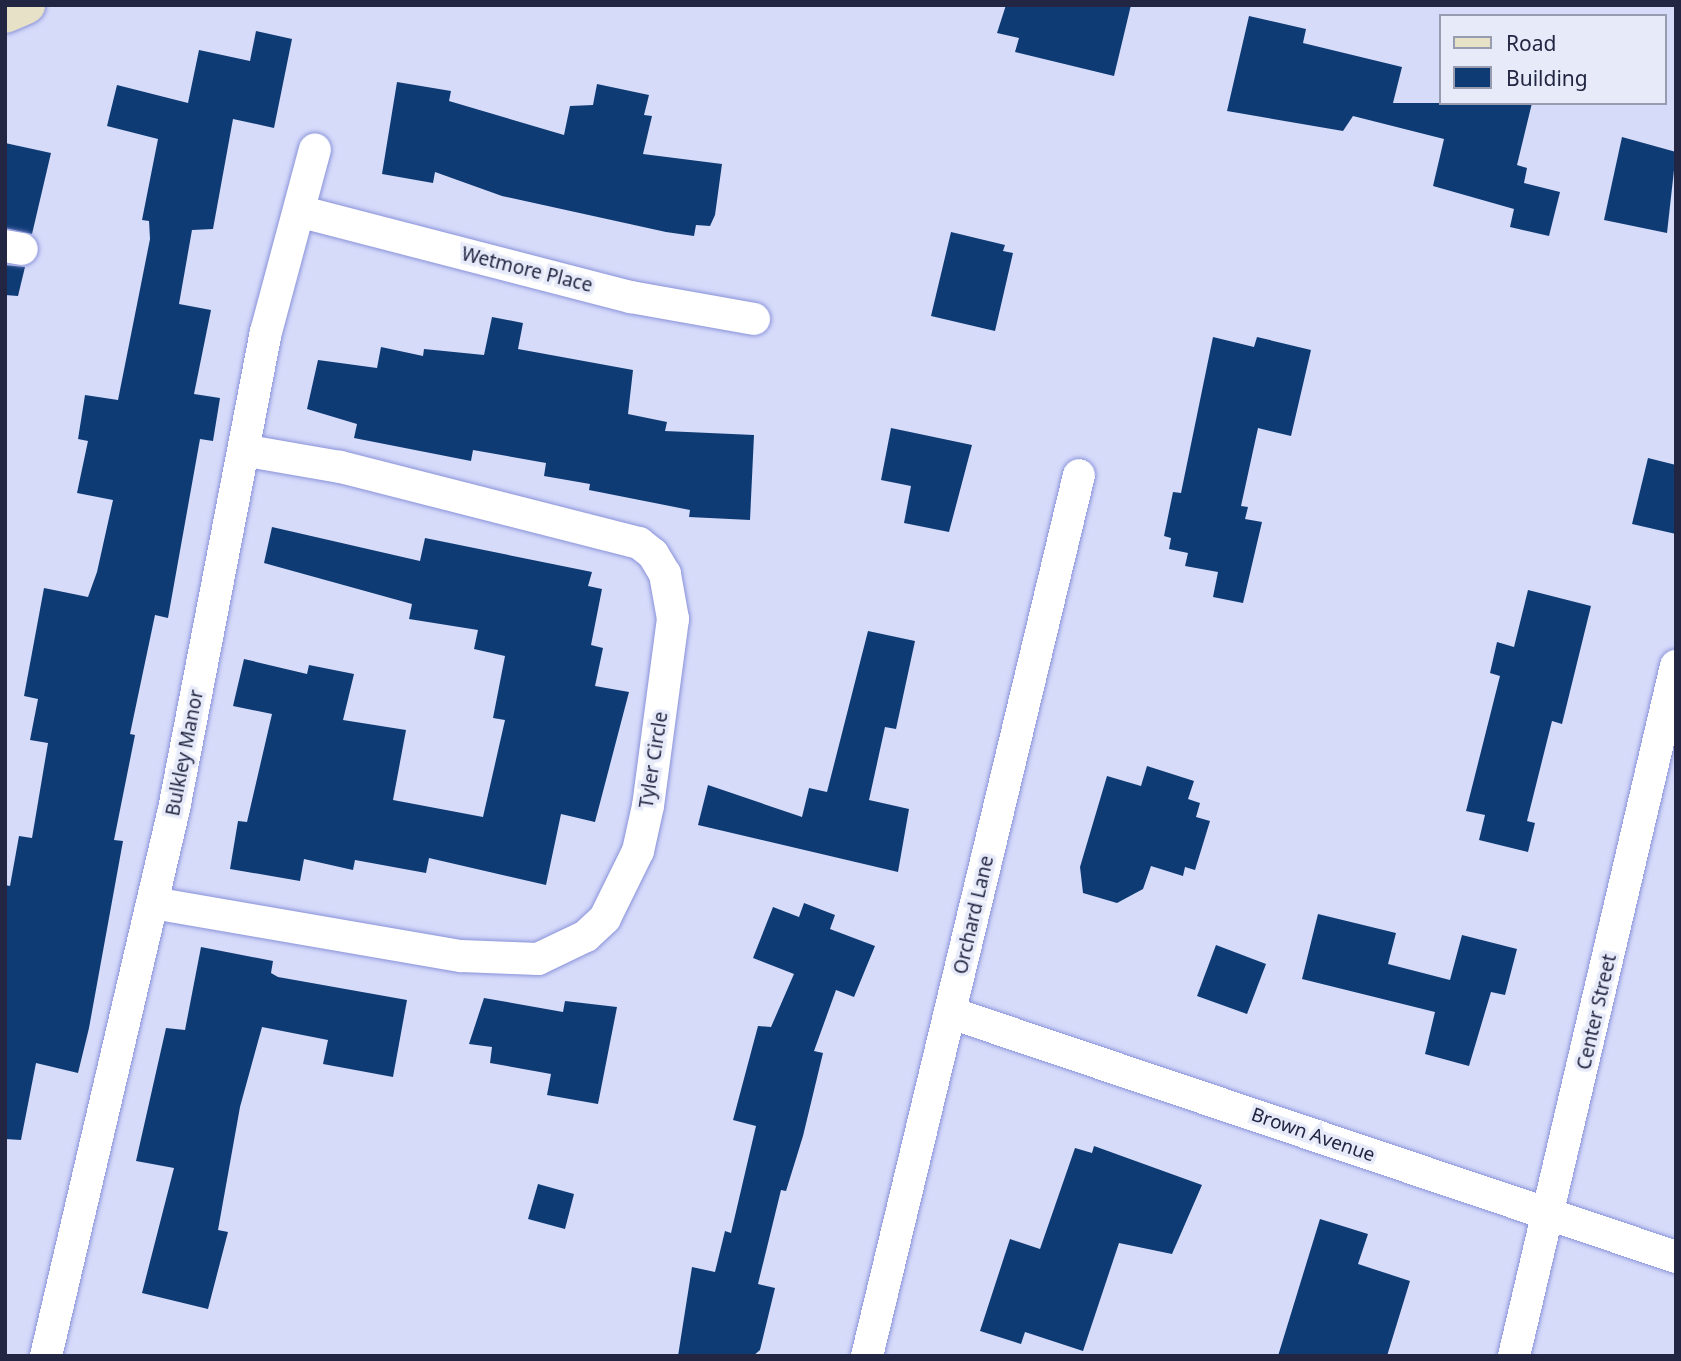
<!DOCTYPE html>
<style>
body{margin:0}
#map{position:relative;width:1681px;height:1361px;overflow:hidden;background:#d6dbfa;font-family:"Noto Sans",sans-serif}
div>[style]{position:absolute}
.building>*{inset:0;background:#0f3b75}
.roads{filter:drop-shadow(0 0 2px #8992d9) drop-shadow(0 0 2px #8992d9)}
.street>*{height:32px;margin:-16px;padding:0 16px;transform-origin:16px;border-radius:16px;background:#fff}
.secondary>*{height:38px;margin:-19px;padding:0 19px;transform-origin:19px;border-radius:19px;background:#e7e1c7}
span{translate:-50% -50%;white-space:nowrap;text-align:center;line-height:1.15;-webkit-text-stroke:7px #e7eaf9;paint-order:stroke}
.street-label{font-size:19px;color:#222642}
.frame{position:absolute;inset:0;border:7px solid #222642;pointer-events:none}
.legend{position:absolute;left:1439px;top:14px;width:228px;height:91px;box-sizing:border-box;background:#e7eaf9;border:2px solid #989cb0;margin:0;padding:9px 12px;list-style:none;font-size:21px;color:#222642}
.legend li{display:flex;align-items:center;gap:14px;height:35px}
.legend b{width:35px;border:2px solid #989cb0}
</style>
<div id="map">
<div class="building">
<div style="clip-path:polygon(1006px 5px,1131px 5px,1114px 76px,1015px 52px,1019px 38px,997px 33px)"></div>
<div style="clip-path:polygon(1249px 16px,1306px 29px,1303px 43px,1402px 67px,1393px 103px,1532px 103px,1517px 165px,1527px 168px,1524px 183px,1560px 192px,1549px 236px,1510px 227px,1514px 209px,1433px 186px,1444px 139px,1353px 116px,1343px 131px,1227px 111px)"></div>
<div style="clip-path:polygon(256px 31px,292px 39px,274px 128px,233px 119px,213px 229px,192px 230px,179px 304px,211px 310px,194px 394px,220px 398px,213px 441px,200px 439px,168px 618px,155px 615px,130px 734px,135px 735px,114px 840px,123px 841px,89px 1028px,78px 1073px,36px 1063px,21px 1140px,5px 1139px,5px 885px,10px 886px,19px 836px,32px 838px,48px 743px,30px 740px,38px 699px,24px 696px,44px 588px,88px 597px,97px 572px,113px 500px,77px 493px,88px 441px,78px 439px,85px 395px,118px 400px,150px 239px,149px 221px,142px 220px,158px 139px,107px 126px,117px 85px,188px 103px,199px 50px,250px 61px)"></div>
<div style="clip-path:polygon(397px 82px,451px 91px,449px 101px,564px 135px,570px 106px,593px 105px,597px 84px,649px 95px,644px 115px,652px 116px,643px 154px,722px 164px,715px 215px,710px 226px,696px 225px,694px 236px,666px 232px,502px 196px,435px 172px,433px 183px,382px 174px)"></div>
<div style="clip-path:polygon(1622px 137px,1676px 152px,1667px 233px,1604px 220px)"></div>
<div style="clip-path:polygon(5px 143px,51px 153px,32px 234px,5px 228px)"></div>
<div style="clip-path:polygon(951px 232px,1005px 245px,1003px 251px,1013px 253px,995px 331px,931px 316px)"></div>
<div style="clip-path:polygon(5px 265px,25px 267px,18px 296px,5px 295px)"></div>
<div style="clip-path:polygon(492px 317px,523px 323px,518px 349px,633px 370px,628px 414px,667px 422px,665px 431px,754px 435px,750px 520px,689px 517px,690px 510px,589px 490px,590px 484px,544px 476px,546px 463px,473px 450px,471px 461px,354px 438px,357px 424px,307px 409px,318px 360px,377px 368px,381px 347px,423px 356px,424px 349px,484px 355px)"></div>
<div style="clip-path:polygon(1213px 337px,1254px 347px,1257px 337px,1311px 350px,1291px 436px,1258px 428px,1241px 506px,1248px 507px,1245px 519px,1262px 522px,1243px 603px,1213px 597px,1218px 572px,1185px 566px,1188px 553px,1169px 549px,1171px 538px,1164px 536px,1173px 492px,1181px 493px)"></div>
<div style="clip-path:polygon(891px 428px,972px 445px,949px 532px,904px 523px,911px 486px,881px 480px)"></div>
<div style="clip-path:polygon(1648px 458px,1676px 465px,1676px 534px,1632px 524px)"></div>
<div style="clip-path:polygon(272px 527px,420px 561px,425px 538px,592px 572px,588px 586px,602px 589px,591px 645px,603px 648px,595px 686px,629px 692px,595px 822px,561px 814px,546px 885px,429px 858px,426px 873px,355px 860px,353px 870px,304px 859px,300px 881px,230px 869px,238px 821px,247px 822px,272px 714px,233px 706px,244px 659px,307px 674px,309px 665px,354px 674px,343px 720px,406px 730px,393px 800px,483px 817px,505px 720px,493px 718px,505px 656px,474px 649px,478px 630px,409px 619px,412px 604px,264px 563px)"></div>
<div style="clip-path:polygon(1528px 590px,1591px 606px,1562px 724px,1552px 721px,1527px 821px,1535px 823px,1528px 852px,1479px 840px,1485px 815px,1466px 811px,1500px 676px,1490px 673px,1497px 642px,1514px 647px)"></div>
<div style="clip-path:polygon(868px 631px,915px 641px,896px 729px,885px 727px,869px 800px,909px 809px,898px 872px,698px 825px,708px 785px,802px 817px,809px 788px,827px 792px)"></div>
<div style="clip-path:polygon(1147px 766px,1194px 781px,1188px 799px,1200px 803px,1196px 817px,1210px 821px,1195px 870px,1185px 867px,1183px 876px,1151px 866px,1143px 889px,1117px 903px,1083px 893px,1080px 867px,1107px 776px,1141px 786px)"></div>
<div style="clip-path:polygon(804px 903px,835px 915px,830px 929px,875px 946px,854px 997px,836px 990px,814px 1051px,823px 1053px,803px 1136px,786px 1191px,781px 1190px,758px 1284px,775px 1288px,760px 1350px,753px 1356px,678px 1356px,692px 1267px,715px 1272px,725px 1231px,731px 1233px,756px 1126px,733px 1120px,758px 1026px,771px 1027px,794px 974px,753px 958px,773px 907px,799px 917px)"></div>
<div style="clip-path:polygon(1318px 914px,1396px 933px,1388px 964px,1450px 980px,1462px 935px,1517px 949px,1505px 995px,1491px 992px,1469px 1066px,1425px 1054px,1435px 1012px,1302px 979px)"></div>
<div style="clip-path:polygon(1216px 945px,1266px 964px,1247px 1014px,1197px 996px)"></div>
<div style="clip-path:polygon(201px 947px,273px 961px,271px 973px,278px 977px,407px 1000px,393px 1077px,323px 1064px,328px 1040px,262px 1027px,240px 1107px,218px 1230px,228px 1232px,208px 1309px,142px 1293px,174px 1168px,136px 1161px,166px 1028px,185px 1030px)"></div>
<div style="clip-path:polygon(484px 998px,563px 1012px,565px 1001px,617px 1007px,598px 1104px,547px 1095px,551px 1074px,490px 1063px,492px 1047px,469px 1044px)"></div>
<div style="clip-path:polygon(1094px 1146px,1202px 1185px,1172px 1254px,1119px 1243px,1083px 1351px,1025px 1332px,1021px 1344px,980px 1331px,1010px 1239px,1040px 1249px,1075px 1148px,1092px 1153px)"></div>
<div style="clip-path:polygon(538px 1184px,574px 1194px,565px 1229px,528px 1219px)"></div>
<div style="clip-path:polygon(1320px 1219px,1368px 1234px,1358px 1264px,1410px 1281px,1387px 1356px,1278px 1356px)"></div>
</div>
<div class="roads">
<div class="street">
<div style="left:302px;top:212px;width:340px;rotate:14.5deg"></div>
<div style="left:631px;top:297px;width:125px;rotate:10.1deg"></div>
<div style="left:5px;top:246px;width:17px;rotate:10deg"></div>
<div style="left:153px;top:903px;width:313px;rotate:9.8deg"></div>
<div style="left:461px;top:956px;width:77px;rotate:2.2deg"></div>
<div style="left:538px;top:959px;width:53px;rotate:-25.6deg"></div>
<div style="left:586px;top:936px;width:26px;rotate:-43deg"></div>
<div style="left:605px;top:918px;width:75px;rotate:-63.8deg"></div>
<div style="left:638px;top:851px;width:46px;rotate:-77.5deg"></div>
<div style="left:648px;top:806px;width:189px;rotate:-82.4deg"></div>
<div style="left:673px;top:619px;width:46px;rotate:-100.1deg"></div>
<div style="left:665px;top:574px;width:23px;rotate:-121deg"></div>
<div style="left:653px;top:554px;width:18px;rotate:-142deg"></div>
<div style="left:639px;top:543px;width:309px;rotate:-165.7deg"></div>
<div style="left:340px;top:467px;width:98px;rotate:-170.1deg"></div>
<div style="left:951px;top:1013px;width:765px;rotate:18.6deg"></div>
<div style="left:46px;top:1356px;width:562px;rotate:-76.83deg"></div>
<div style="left:174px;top:809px;width:486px;rotate:-79.1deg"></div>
<div style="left:266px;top:332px;width:189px;rotate:-75deg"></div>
<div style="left:867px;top:1356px;width:906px;rotate:-76.47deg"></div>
<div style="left:1514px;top:1356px;width:709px;rotate:-76.79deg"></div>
</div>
<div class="secondary">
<div style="left:5px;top:14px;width:23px;rotate:-23deg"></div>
</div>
</div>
<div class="street-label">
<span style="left:527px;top:270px;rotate:14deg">Wetmore Place</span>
<span style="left:185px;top:753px;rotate:-79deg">Bulkley Manor</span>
<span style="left:654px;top:760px;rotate:-81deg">Tyler Circle</span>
<span style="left:974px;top:915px;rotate:-77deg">Orchard Lane</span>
<span style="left:1597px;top:1012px;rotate:-77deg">Center Street</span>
<span style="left:1313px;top:1135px;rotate:19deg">Brown Avenue</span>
</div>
<div class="frame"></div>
<ul class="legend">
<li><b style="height:9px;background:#e7e1c7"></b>Road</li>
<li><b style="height:19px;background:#0f3b75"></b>Building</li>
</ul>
</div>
